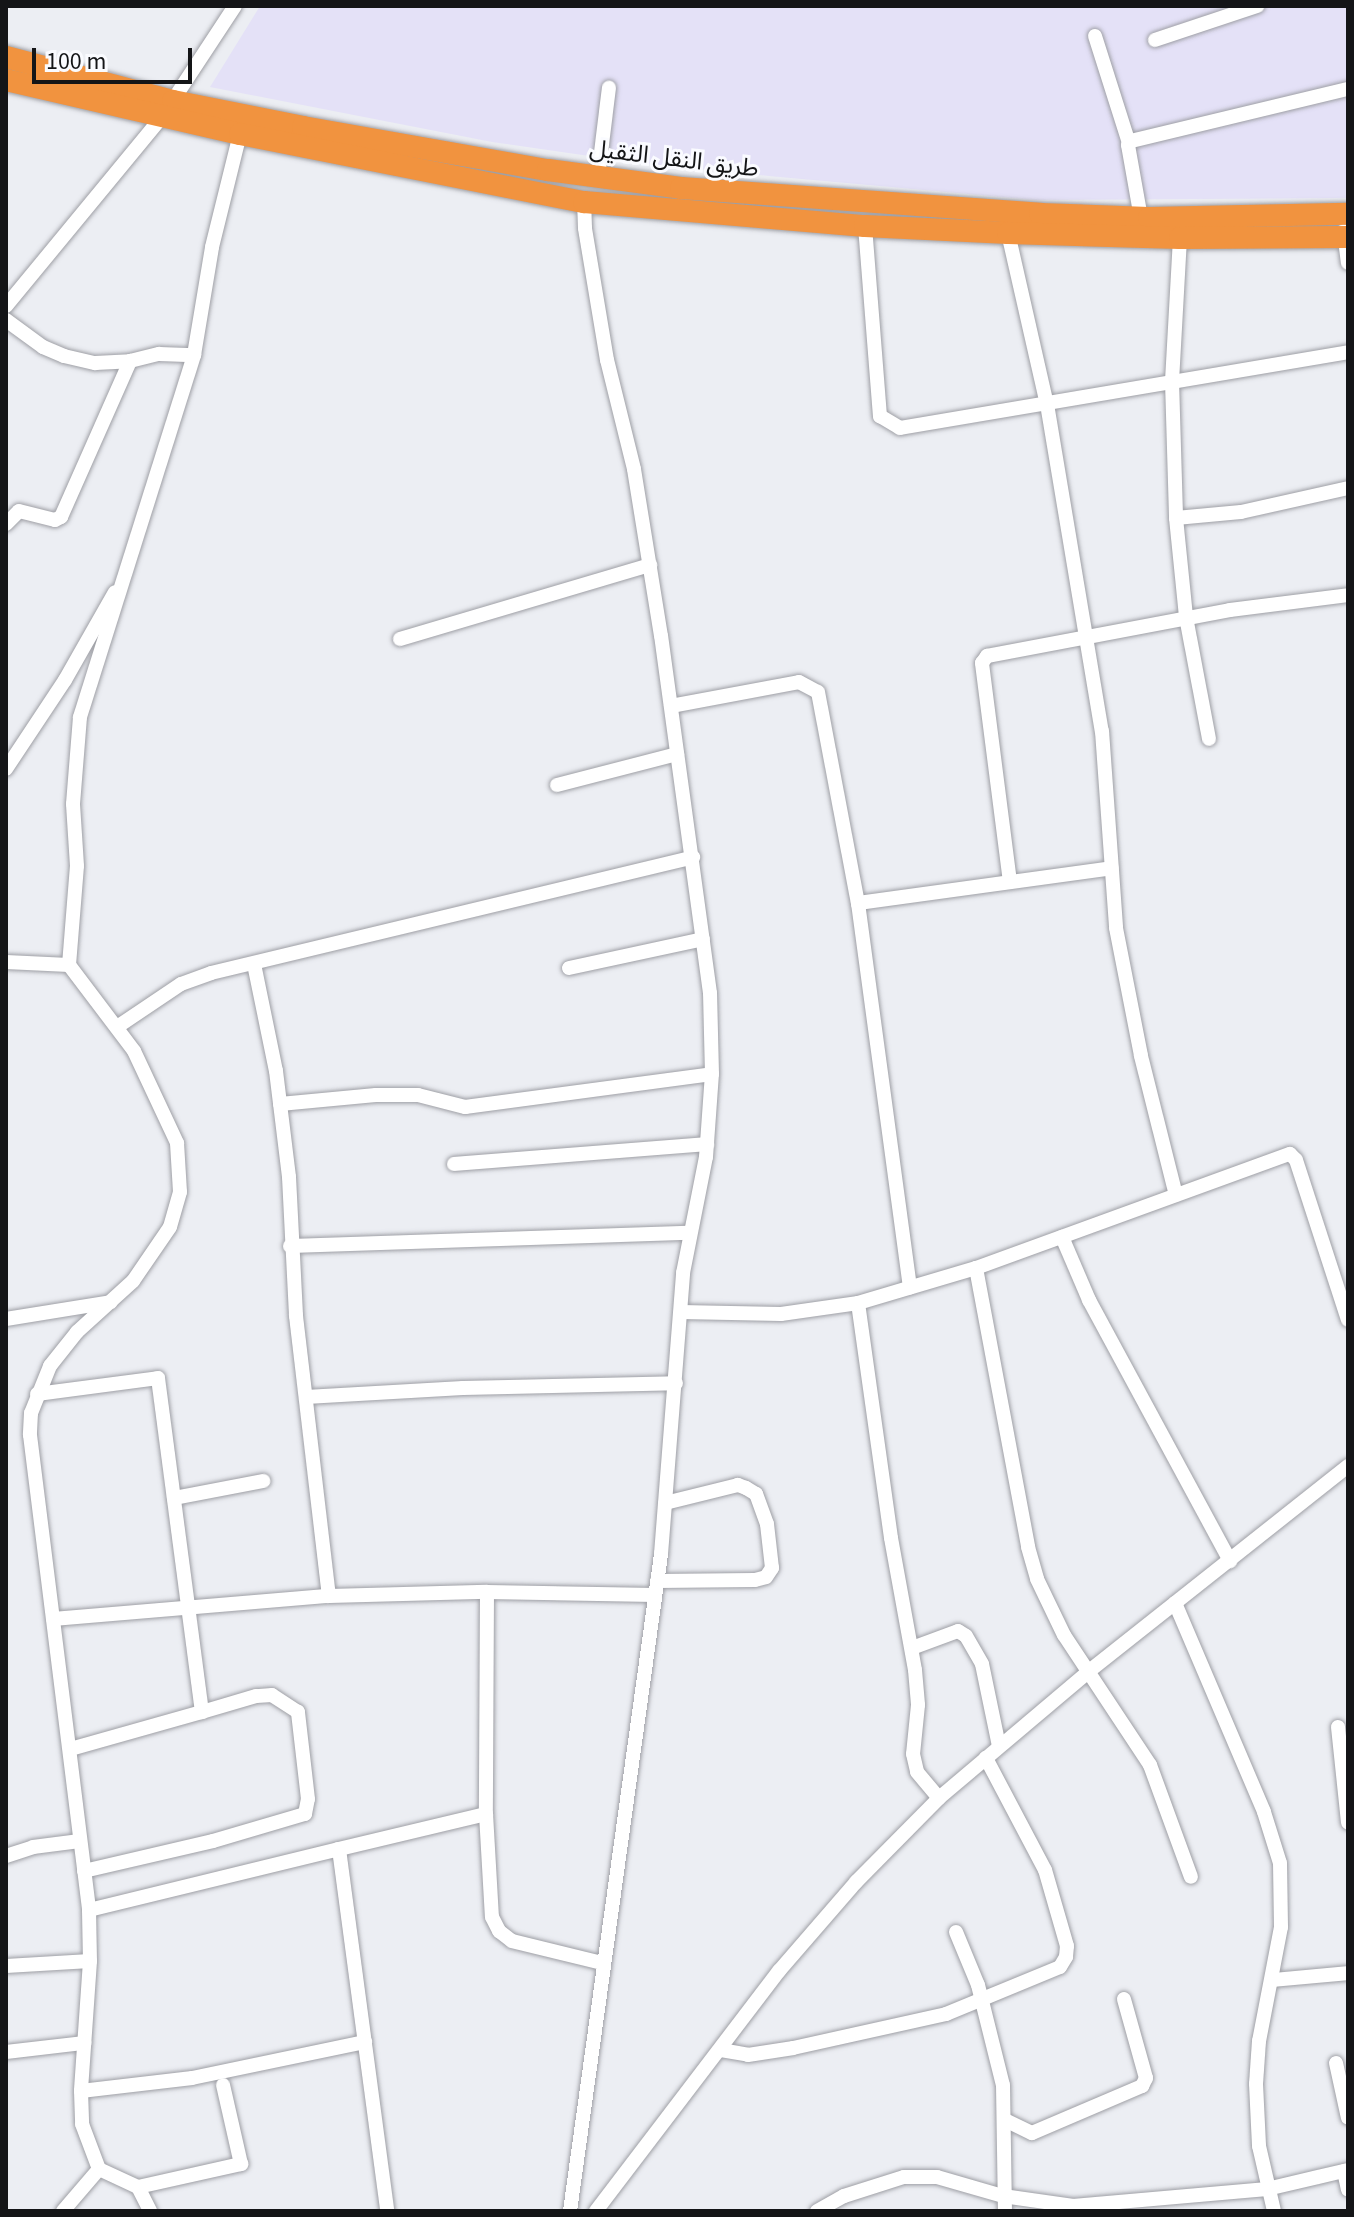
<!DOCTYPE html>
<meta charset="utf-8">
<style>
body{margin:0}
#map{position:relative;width:1354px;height:2217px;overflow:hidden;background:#eceef3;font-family:"Source Sans 3","Noto Sans Arabic",sans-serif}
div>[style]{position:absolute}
.industrial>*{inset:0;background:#e4e1f7}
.roads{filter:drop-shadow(0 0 2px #9e9fa5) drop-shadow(0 0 2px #9e9fa5)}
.minor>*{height:14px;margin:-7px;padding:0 7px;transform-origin:7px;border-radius:7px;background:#fff}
.highway>*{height:22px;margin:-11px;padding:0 11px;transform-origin:11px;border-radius:11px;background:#f1933f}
span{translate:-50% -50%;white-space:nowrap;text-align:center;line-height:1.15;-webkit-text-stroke:6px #fafbff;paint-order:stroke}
.street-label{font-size:24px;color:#141517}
.frame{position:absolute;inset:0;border:8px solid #141517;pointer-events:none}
.scale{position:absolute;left:32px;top:48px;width:160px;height:36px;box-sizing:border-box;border:4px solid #141517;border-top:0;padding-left:10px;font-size:24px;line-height:28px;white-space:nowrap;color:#141517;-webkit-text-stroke:6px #fafbff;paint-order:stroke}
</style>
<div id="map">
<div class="industrial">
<div style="clip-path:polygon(260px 6px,1348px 6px,1348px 198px,1034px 200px,769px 176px,631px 162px,492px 142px,210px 87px)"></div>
</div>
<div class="roads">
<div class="minor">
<div style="left:1095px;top:36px;width:112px;rotate:72.4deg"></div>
<div style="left:1155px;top:40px;width:108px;rotate:-18.4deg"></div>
<div style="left:598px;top:177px;width:90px;rotate:-83deg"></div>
<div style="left:1141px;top:218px;width:74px;rotate:-100.1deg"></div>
<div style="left:1128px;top:145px;width:5px;rotate:-53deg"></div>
<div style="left:1131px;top:141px;width:223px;rotate:-13.5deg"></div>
<div style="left:865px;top:226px;width:191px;rotate:85.5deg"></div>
<div style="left:880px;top:416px;width:23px;rotate:31deg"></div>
<div style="left:900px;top:428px;width:454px;rotate:-9.6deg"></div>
<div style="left:1344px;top:231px;width:32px;rotate:83deg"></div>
<div style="left:1008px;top:233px;width:175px;rotate:77.2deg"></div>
<div style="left:1047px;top:404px;width:332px;rotate:80.5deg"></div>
<div style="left:1102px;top:731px;width:197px;rotate:85.9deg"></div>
<div style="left:1116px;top:928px;width:130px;rotate:78.9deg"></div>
<div style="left:1141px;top:1056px;width:143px;rotate:75.9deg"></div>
<div style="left:1180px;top:238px;width:143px;rotate:93.2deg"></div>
<div style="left:1172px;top:381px;width:137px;rotate:88.3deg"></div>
<div style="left:1176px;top:518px;width:100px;rotate:84.2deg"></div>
<div style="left:1186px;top:617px;width:124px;rotate:79.3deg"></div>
<div style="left:6px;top:306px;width:245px;rotate:-50.5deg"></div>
<div style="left:162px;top:117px;width:133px;rotate:-56.7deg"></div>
<div style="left:6px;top:320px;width:46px;rotate:36.1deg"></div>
<div style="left:43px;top:347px;width:23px;rotate:23deg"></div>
<div style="left:64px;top:356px;width:32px;rotate:13deg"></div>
<div style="left:95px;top:363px;width:35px;rotate:-3deg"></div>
<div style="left:1176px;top:518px;width:65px;rotate:-5.3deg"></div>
<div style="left:1241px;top:512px;width:110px;rotate:-12.6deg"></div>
<div style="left:6px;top:524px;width:18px;rotate:-45deg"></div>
<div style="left:19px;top:511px;width:37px;rotate:14deg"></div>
<div style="left:55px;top:520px;width:7px;rotate:-27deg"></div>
<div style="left:61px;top:517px;width:171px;rotate:-66.1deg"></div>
<div style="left:130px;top:361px;width:30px;rotate:-14deg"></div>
<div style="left:159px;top:354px;width:35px;rotate:2deg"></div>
<div style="left:400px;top:639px;width:261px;rotate:-16.5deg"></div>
<div style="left:671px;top:706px;width:130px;rotate:-10.6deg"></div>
<div style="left:799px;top:682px;width:21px;rotate:28deg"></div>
<div style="left:818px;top:692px;width:215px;rotate:79.3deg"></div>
<div style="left:858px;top:903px;width:388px;rotate:82.3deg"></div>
<div style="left:6px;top:769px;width:107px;rotate:-56.5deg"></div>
<div style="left:65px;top:680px;width:101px;rotate:-60.4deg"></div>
<div style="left:557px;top:785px;width:124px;rotate:-14.5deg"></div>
<div style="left:1010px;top:882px;width:221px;rotate:-97.3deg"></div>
<div style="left:982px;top:663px;width:9px;rotate:-54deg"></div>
<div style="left:987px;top:656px;width:247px;rotate:-10.7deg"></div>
<div style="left:1230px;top:610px;width:119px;rotate:-7.2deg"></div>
<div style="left:858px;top:903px;width:256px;rotate:-7.8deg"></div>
<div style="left:6px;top:962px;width:63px;rotate:2.7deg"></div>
<div style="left:69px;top:965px;width:108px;rotate:52.9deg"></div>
<div style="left:134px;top:1051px;width:102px;rotate:64.9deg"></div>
<div style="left:177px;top:1143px;width:49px;rotate:86.5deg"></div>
<div style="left:180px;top:1192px;width:36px;rotate:106deg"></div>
<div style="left:170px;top:1227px;width:65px;rotate:124.4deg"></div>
<div style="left:133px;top:1281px;width:76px;rotate:137.7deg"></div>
<div style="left:77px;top:1332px;width:43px;rotate:128.5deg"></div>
<div style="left:50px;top:1366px;width:51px;rotate:112deg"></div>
<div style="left:31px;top:1413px;width:22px;rotate:93deg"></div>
<div style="left:30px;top:1435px;width:479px;rotate:82.9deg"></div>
<div style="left:89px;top:1910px;width:51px;rotate:88.9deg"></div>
<div style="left:90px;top:1961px;width:130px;rotate:94deg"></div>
<div style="left:81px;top:2091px;width:33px;rotate:88deg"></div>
<div style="left:82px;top:2124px;width:48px;rotate:69.3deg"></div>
<div style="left:99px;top:2169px;width:43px;rotate:24.8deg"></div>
<div style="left:138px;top:2187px;width:27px;rotate:63deg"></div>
<div style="left:254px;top:964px;width:109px;rotate:78.4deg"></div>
<div style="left:276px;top:1071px;width:107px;rotate:83deg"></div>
<div style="left:289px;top:1177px;width:139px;rotate:87.1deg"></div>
<div style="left:296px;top:1316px;width:282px;rotate:83.3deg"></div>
<div style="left:69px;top:965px;width:99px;rotate:-85.4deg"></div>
<div style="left:77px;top:866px;width:62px;rotate:-93.7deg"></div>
<div style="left:73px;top:804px;width:87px;rotate:-85.4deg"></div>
<div style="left:80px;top:717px;width:380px;rotate:-72.5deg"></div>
<div style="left:194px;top:355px;width:109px;rotate:-80.5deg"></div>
<div style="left:212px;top:247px;width:116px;rotate:-76.1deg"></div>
<div style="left:569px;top:968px;width:137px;rotate:-12.2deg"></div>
<div style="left:117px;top:1027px;width:77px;rotate:-33.9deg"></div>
<div style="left:181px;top:984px;width:32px;rotate:-20deg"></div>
<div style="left:211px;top:973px;width:496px;rotate:-13.5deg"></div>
<div style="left:280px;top:1104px;width:96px;rotate:-5.4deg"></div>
<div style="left:376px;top:1095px;width:42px"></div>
<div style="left:418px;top:1095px;width:49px;rotate:14.3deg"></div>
<div style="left:465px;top:1107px;width:249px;rotate:-7.6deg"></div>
<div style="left:454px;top:1164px;width:254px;rotate:-4.5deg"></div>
<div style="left:1062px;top:1237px;width:69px;rotate:66.8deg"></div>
<div style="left:1089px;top:1300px;width:297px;rotate:61.6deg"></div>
<div style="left:290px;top:1246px;width:399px;rotate:-1.9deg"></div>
<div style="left:976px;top:1268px;width:284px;rotate:79.4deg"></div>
<div style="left:1028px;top:1547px;width:33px;rotate:74deg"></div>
<div style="left:1037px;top:1579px;width:62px;rotate:64.3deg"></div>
<div style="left:1064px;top:1635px;width:156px;rotate:56.5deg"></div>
<div style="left:1150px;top:1765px;width:119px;rotate:69.9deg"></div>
<div style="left:858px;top:1303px;width:237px;rotate:82deg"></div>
<div style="left:891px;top:1538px;width:134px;rotate:79.7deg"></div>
<div style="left:915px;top:1670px;width:35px;rotate:85deg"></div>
<div style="left:918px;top:1705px;width:49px;rotate:95.8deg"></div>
<div style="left:913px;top:1754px;width:18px;rotate:77deg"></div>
<div style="left:917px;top:1772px;width:34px;rotate:50deg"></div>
<div style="left:681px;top:1312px;width:100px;rotate:1.1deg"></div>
<div style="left:781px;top:1314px;width:78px;rotate:-8.1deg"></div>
<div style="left:858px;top:1303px;width:123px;rotate:-16.5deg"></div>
<div style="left:976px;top:1268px;width:334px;rotate:-20deg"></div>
<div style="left:1290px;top:1154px;width:8px;rotate:45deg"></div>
<div style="left:1296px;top:1160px;width:168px;rotate:72deg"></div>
<div style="left:6px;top:1319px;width:106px;rotate:-9.2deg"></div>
<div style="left:37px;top:1394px;width:122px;rotate:-7.5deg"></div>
<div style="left:158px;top:1378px;width:337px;rotate:82.5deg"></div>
<div style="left:202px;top:1712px;width:137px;rotate:164.3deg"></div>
<div style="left:306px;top:1397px;width:157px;rotate:-3.3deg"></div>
<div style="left:463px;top:1388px;width:213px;rotate:-1.3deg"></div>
<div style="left:174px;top:1498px;width:91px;rotate:-10.8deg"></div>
<div style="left:657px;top:1581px;width:98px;rotate:-0.6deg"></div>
<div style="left:755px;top:1580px;width:11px;rotate:-15deg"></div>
<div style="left:766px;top:1577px;width:11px;rotate:-56deg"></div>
<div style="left:772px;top:1568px;width:44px;rotate:-96.5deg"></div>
<div style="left:767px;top:1524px;width:32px;rotate:-110deg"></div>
<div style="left:756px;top:1494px;width:12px;rotate:-149deg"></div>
<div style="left:746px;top:1488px;width:9px;rotate:-159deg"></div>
<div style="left:738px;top:1485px;width:75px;rotate:166.1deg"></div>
<div style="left:487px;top:1592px;width:222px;rotate:90.3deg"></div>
<div style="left:486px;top:1814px;width:103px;rotate:86.7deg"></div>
<div style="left:492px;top:1917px;width:16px;rotate:63deg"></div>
<div style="left:499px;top:1931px;width:16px;rotate:38deg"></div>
<div style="left:512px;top:1941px;width:93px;rotate:13.7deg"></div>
<div style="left:1175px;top:1603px;width:227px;rotate:66.9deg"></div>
<div style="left:1264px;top:1812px;width:53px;rotate:72.6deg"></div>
<div style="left:1280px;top:1863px;width:64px;rotate:89.1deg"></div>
<div style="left:1281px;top:1927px;width:116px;rotate:100.9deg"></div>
<div style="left:1259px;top:2041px;width:43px;rotate:94deg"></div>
<div style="left:1256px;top:2084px;width:62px;rotate:87.2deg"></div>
<div style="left:1259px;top:2146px;width:67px;rotate:77deg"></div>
<div style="left:53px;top:1619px;width:277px;rotate:-4.8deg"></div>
<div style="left:329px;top:1596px;width:158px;rotate:-1.5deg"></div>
<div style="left:487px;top:1592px;width:168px;rotate:1deg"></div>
<div style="left:912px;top:1648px;width:49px;rotate:-20.3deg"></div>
<div style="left:958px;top:1631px;width:9px;rotate:32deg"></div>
<div style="left:966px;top:1636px;width:32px;rotate:60deg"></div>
<div style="left:982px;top:1664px;width:84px;rotate:78.3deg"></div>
<div style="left:1338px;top:1727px;width:96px;rotate:84deg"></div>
<div style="left:339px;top:1849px;width:151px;rotate:-13.4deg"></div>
<div style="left:6px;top:1856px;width:28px;rotate:-18deg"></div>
<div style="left:33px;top:1847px;width:47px;rotate:-7.3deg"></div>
<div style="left:84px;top:1871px;width:132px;rotate:-13.1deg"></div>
<div style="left:213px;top:1841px;width:96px;rotate:-16.4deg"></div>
<div style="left:305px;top:1814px;width:15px;rotate:-79deg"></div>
<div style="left:308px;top:1799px;width:88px;rotate:-96.6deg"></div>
<div style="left:298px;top:1712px;width:31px;rotate:-147deg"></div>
<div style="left:272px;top:1695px;width:16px;rotate:176deg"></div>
<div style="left:256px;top:1696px;width:56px;rotate:163.5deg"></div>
<div style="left:89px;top:1910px;width:257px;rotate:-13.7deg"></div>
<div style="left:339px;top:1849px;width:365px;rotate:82.4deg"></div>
<div style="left:956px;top:1932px;width:57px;rotate:67.5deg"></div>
<div style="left:978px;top:1985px;width:103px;rotate:76deg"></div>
<div style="left:1003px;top:2085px;width:126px;rotate:89.1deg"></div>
<div style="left:6px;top:1966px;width:84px;rotate:-3.4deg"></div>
<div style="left:1273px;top:1980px;width:75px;rotate:-5.3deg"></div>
<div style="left:721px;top:2050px;width:27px;rotate:10deg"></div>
<div style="left:748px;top:2055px;width:46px;rotate:-8.8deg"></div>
<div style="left:793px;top:2048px;width:157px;rotate:-12.5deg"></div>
<div style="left:946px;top:2014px;width:123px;rotate:-22.4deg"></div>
<div style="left:1060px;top:1967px;width:12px;rotate:-59deg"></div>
<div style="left:1066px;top:1957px;width:11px;rotate:-85deg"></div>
<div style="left:1067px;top:1946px;width:79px;rotate:-106.1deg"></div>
<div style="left:1045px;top:1870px;width:127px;rotate:-117.8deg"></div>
<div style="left:6px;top:2052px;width:79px;rotate:-6.6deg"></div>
<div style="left:1336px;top:2063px;width:56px;rotate:77.7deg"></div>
<div style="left:81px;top:2091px;width:112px;rotate:-6.7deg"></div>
<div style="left:192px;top:2078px;width:177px;rotate:-11.8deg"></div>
<div style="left:1005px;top:2120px;width:30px;rotate:26deg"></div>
<div style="left:1032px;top:2133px;width:120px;rotate:-23.1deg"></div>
<div style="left:1142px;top:2086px;width:9px;rotate:-63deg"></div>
<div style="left:1146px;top:2078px;width:82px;rotate:-105.6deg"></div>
<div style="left:1344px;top:2171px;width:19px;rotate:78deg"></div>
<div style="left:138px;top:2187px;width:106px;rotate:-12.6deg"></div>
<div style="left:241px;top:2164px;width:81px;rotate:-102.8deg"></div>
<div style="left:63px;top:2211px;width:55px;rotate:-49.4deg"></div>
<div style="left:570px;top:2211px;width:663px;rotate:-82.11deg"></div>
<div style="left:661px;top:1554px;width:282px;rotate:-85.5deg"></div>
<div style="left:683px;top:1273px;width:118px;rotate:-78.8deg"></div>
<div style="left:706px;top:1157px;width:83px;rotate:-85.9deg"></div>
<div style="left:712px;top:1074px;width:81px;rotate:-91.4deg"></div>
<div style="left:710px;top:993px;width:360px;rotate:-97.8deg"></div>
<div style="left:661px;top:636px;width:169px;rotate:-99.2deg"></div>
<div style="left:634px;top:469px;width:112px;rotate:-103.9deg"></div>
<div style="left:607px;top:360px;width:134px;rotate:-99.5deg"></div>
<div style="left:585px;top:228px;width:26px;rotate:-92deg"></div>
<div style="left:596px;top:2211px;width:302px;rotate:-52.7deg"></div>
<div style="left:779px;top:1971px;width:118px;rotate:-49.1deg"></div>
<div style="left:856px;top:1882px;width:118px;rotate:-45.3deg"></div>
<div style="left:939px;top:1798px;width:195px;rotate:-40.2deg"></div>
<div style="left:1088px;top:1672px;width:332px;rotate:-38.4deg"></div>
<div style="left:817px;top:2211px;width:31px;rotate:-29deg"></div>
<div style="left:844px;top:2196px;width:63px;rotate:-17.6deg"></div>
<div style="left:904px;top:2177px;width:33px"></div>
<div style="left:937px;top:2177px;width:69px;rotate:16.1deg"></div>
<div style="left:1003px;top:2196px;width:71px;rotate:8.1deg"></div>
<div style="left:1073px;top:2206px;width:195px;rotate:-5deg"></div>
<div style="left:1267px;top:2189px;width:83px;rotate:-13.2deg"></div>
</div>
<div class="highway">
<div style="left:6px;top:57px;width:173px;rotate:14.8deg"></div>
<div style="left:173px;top:101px;width:133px;rotate:11.3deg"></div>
<div style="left:303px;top:127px;width:249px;rotate:10deg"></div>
<div style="left:548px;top:170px;width:134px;rotate:7.7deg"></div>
<div style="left:681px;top:188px;width:360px;rotate:4.1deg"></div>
<div style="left:1040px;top:214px;width:109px;rotate:2.1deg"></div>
<div style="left:1149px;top:218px;width:199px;rotate:-1.2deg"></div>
<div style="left:6px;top:80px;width:240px;rotate:13deg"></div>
<div style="left:240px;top:134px;width:351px;rotate:11.2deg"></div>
<div style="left:584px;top:202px;width:282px;rotate:4.9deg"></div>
<div style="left:865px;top:226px;width:143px;rotate:2.8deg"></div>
<div style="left:1008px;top:233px;width:172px;rotate:1.7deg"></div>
<div style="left:1180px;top:238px;width:168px;rotate:-0.3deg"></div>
</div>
</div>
<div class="street-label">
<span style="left:674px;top:159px;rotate:7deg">طريق النقل الثقيل</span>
</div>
<div class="frame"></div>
<div class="scale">100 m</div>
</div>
